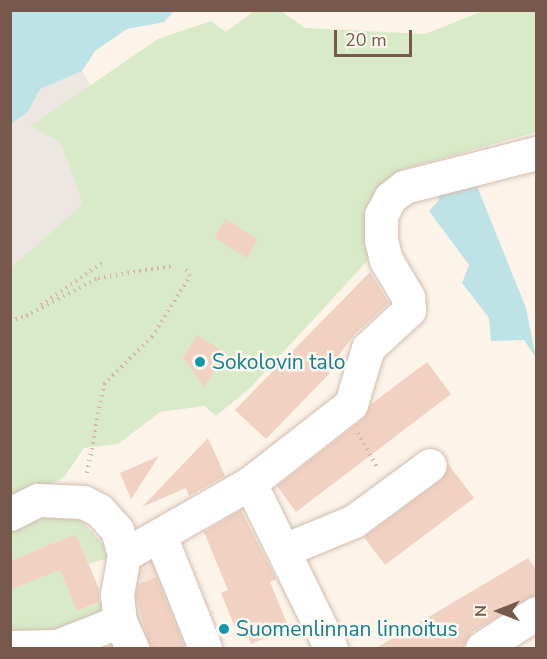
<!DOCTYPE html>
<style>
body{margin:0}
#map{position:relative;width:547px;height:659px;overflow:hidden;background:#fcf3e9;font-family:"Nunito Sans",sans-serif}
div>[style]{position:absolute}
.residential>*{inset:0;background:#f4e5d8}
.industrial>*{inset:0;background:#ede7e2}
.green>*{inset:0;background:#d8eac7}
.water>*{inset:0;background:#bde3e6}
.building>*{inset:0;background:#f1d1c1}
.path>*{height:4px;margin-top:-2px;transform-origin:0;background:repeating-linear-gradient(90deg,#d7b4a4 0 1.5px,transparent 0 6px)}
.roads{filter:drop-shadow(0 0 2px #d1bdb1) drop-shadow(0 0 2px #d1bdb1)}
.minor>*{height:33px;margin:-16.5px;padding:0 16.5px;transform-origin:16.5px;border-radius:16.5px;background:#fff}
.dots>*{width:16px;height:16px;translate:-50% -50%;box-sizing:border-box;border:3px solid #fff8f0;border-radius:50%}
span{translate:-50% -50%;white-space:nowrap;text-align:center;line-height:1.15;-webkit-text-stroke:5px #fff8f0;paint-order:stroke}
.culture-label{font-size:21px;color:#0d838f}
.left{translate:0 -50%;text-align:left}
.frame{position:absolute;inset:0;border:12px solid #77584d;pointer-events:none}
.north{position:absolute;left:469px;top:581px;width:60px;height:60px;-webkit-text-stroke:4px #fff8f0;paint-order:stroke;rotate:270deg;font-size:16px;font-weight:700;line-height:24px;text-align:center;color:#77584d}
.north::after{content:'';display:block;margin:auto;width:21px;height:27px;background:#77584d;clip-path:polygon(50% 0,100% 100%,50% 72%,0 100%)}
.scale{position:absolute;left:334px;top:30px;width:78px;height:27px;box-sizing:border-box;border:3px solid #77584d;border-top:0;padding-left:8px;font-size:18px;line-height:21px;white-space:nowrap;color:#77584d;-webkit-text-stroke:4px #fff8f0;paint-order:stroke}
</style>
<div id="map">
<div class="residential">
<div style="clip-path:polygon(152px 551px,192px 648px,62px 648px,126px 625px,127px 563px)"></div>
</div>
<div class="industrial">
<div style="clip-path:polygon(82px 71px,161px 206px,11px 313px,11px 124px,28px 112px,40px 89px)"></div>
</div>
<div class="green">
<div style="clip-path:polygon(254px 11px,281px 11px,305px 28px,425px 34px,483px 11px,536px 11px,536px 132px,398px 171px,380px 193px,369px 259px,251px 387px,216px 416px,204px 406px,160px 412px,118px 444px,84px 448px,64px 477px,11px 507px,11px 268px,83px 204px,61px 143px,31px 126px,158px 39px,211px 21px,226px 32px)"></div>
<div style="clip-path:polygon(48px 513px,81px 520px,114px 556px,89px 564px,76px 534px,11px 561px,11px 525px)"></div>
<div style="clip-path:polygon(60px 570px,77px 611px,103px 601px,110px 617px,76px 633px,11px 638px,10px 590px)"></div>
</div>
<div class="water">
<div style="clip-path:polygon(11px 10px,174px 10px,174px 11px,164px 22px,127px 29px,95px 51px,82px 71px,40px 89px,28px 112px,11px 124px)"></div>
<div style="clip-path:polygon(473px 176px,526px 308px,536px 358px,524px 340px,491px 341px,489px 318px,462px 283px,469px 265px,429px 211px,439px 200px,437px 194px)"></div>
</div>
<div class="building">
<div style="clip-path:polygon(225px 219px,258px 239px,247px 258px,215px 238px)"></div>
<div style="clip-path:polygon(370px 272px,389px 303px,355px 334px,327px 370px,330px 373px,266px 439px,235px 410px)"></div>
<div style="clip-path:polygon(197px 335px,226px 353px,204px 387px,183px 358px)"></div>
<div style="clip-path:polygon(427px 362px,451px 394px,296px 512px,277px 486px,363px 419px,371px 404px)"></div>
<div style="clip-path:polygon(208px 438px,225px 476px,189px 496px,186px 488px,142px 507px)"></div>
<div style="clip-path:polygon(159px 456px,131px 499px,120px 473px)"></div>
<div style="clip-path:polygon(448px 464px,474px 498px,385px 565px,364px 537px,441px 480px)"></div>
<div style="clip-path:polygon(241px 510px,276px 579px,270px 582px,289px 628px,251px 644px,245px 629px,237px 632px,221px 593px,228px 590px,204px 532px)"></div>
<div style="clip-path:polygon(76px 534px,99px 589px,99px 602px,77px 611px,60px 570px,10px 590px,10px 561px)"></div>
<div style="clip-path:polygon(528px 558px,537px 571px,537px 595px,472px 632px,463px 648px,376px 648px)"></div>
<div style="clip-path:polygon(156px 577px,185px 648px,150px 648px,136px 595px,138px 585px)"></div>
</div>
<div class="path">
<div style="left:41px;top:305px;width:74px;rotate:-34.5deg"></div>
<div style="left:26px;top:316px;width:81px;rotate:-27.8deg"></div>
<div style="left:98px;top:278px;width:74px;rotate:-9.3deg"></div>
<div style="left:10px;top:321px;width:19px;rotate:-18deg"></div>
<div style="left:358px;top:433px;width:41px;rotate:60.9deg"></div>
<div style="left:87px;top:473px;width:91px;rotate:-79.2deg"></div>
<div style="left:104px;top:384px;width:67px;rotate:-44.4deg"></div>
<div style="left:152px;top:337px;width:72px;rotate:-58.1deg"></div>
<div style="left:190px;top:276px;width:9px;rotate:-122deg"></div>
</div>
<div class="roads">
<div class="minor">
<div style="left:250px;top:483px;width:184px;rotate:63.9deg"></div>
<div style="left:10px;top:514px;width:31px;rotate:-27deg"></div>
<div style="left:38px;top:500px;width:45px;rotate:2.5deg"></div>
<div style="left:83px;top:502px;width:18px;rotate:27deg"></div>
<div style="left:99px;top:510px;width:27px;rotate:48deg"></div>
<div style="left:117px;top:530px;width:26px;rotate:74deg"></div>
<div style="left:124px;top:555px;width:40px;rotate:100deg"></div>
<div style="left:117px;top:594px;width:27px;rotate:84deg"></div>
<div style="left:120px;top:621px;width:30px;rotate:66deg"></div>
<div style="left:161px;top:538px;width:118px;rotate:68.2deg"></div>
<div style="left:284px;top:550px;width:76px;rotate:-22.5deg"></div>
<div style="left:354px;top:521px;width:94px;rotate:-36.4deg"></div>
<div style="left:124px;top:555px;width:145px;rotate:-29.7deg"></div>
<div style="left:250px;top:483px;width:128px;rotate:-38deg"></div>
<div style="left:351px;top:404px;width:59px;rotate:-73.1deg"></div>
<div style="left:368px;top:348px;width:56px;rotate:-42.8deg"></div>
<div style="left:409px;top:310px;width:13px;rotate:-94deg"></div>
<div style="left:408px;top:297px;width:43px;rotate:-120.7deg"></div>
<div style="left:386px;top:260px;width:21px;rotate:-104deg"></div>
<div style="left:381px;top:240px;width:25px;rotate:-90deg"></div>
<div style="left:381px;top:215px;width:19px;rotate:-62deg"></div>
<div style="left:390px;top:198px;width:18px;rotate:-38deg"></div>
<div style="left:404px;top:187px;width:136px;rotate:-14.4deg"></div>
<div style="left:10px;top:647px;width:47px;rotate:-1.2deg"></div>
<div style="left:57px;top:646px;width:68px;rotate:-21.6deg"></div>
<div style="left:482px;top:648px;width:64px;rotate:-32.9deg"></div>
</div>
</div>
<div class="dots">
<div style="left:200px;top:362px;background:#0f9aa8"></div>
<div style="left:224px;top:629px;background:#0f9aa8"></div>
</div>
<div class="culture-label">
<span class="left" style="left:212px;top:362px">Sokolovin talo</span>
<span class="left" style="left:236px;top:629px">Suomenlinnan linnoitus</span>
</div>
<div class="frame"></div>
<div class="north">N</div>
<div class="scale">20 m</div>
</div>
